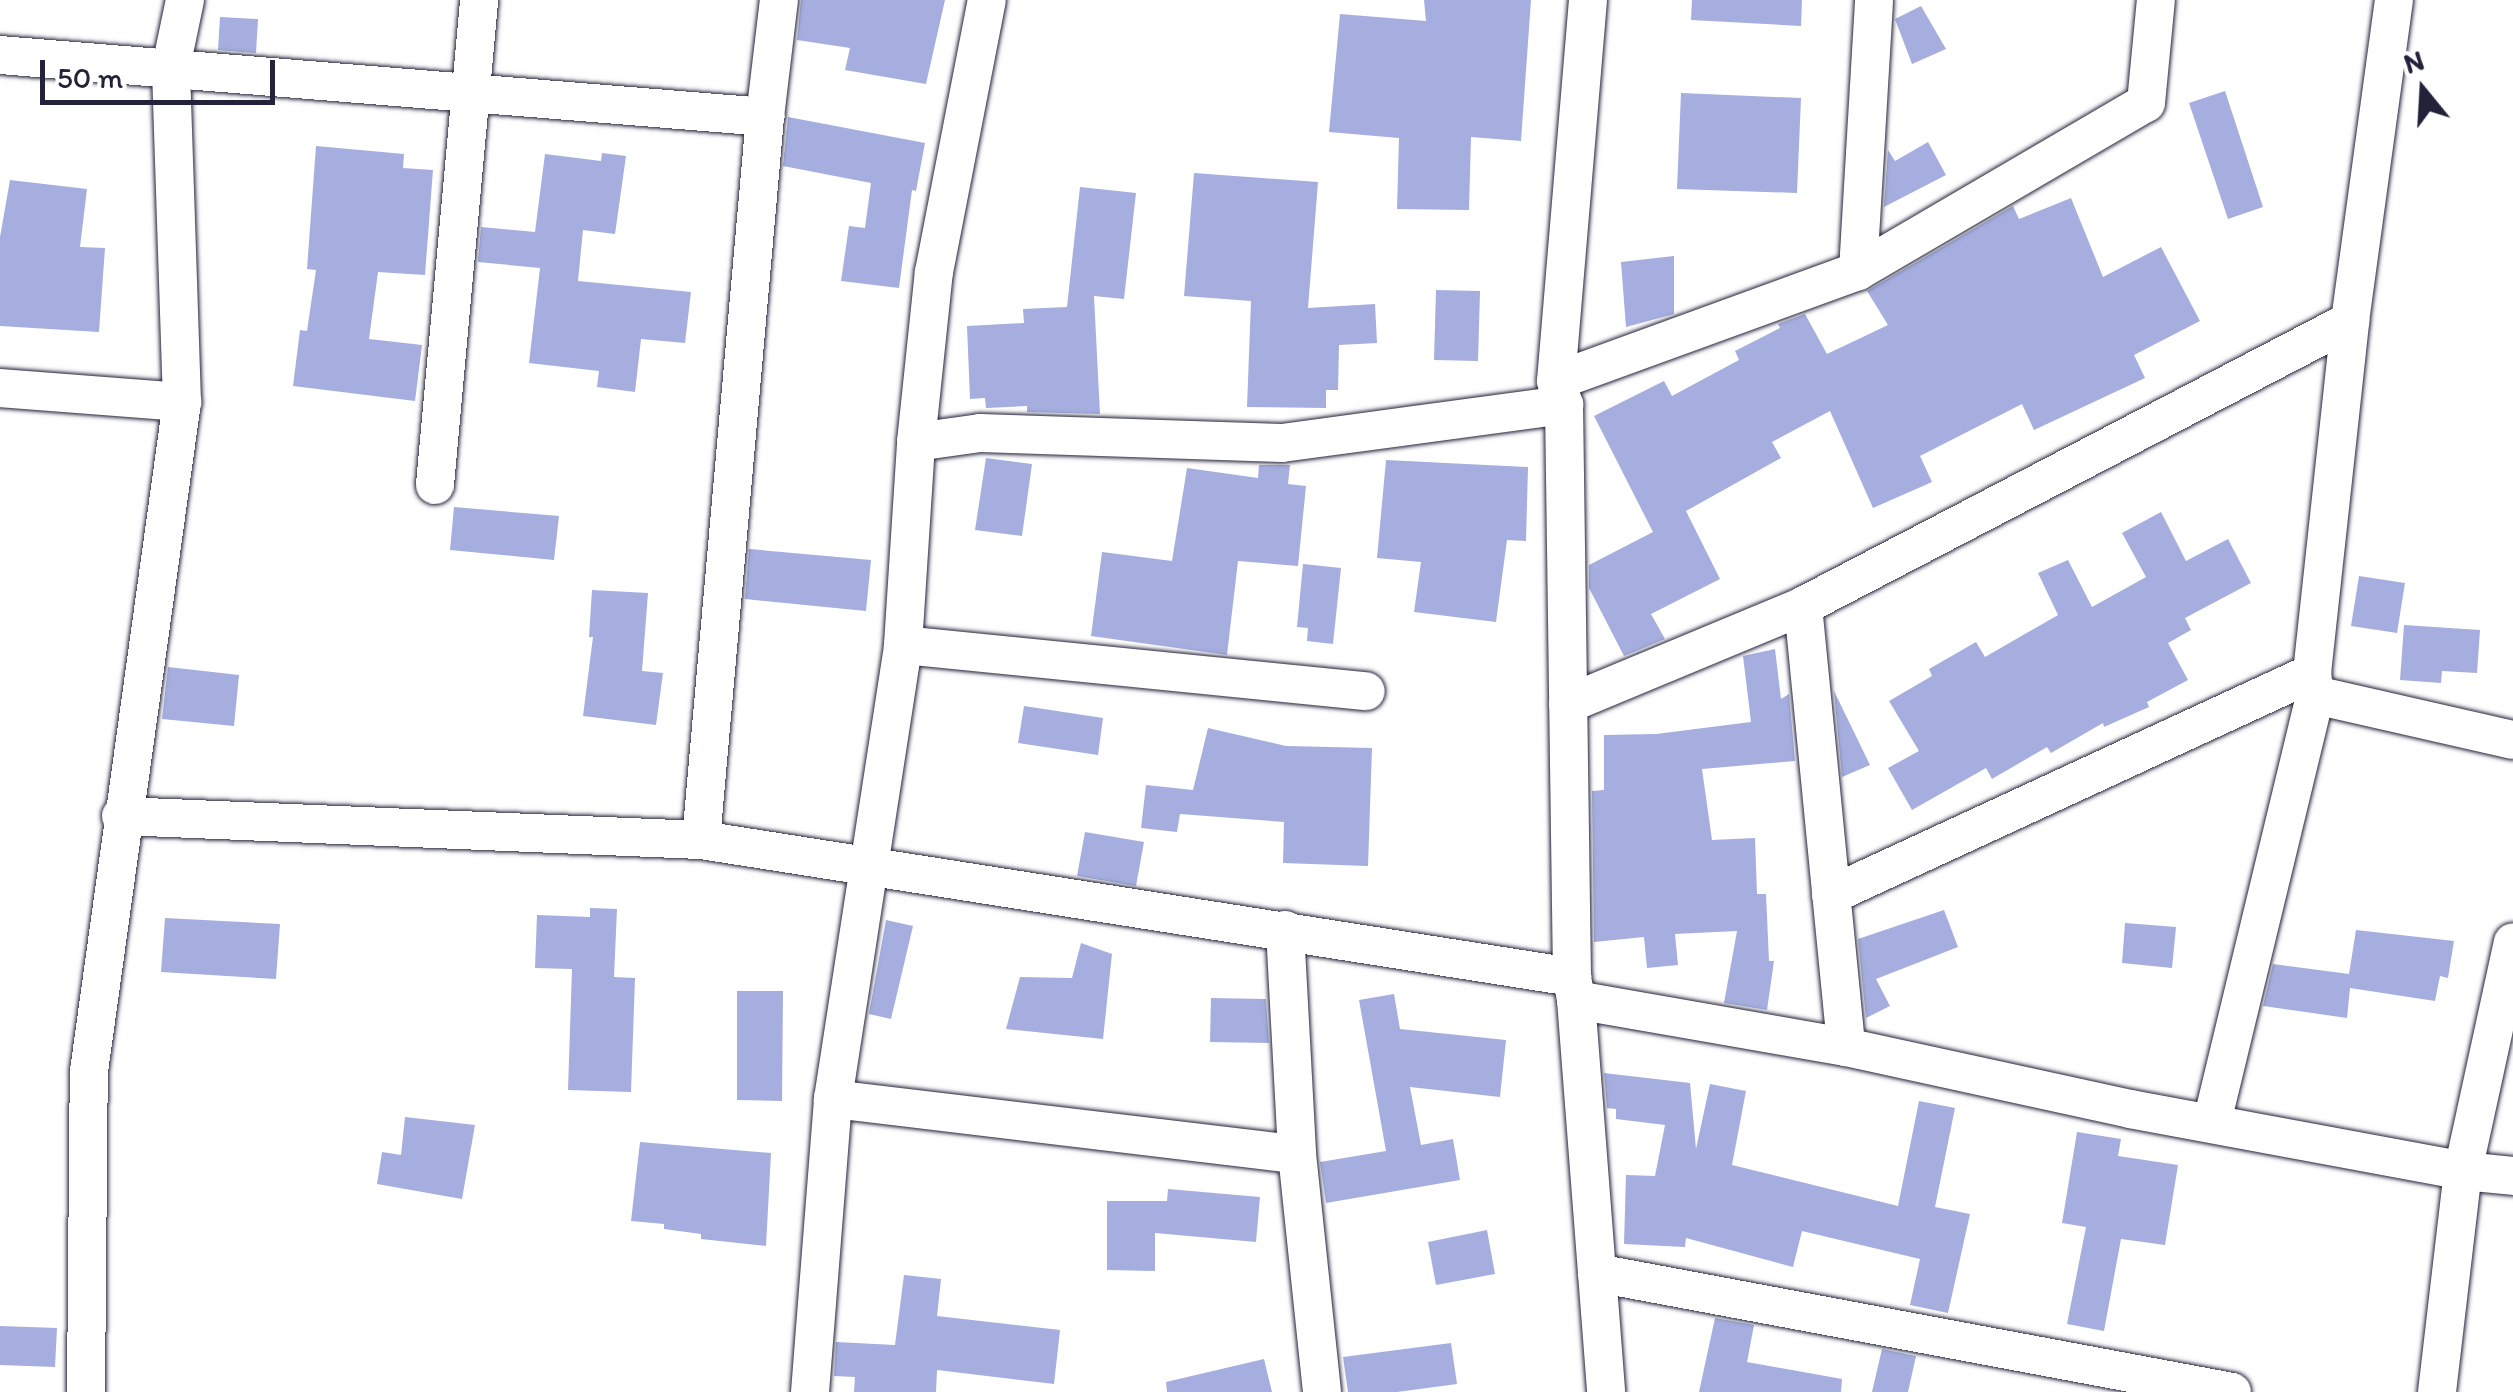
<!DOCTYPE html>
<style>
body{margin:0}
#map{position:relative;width:2513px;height:1392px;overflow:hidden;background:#fff;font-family:Itim,sans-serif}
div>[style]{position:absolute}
.building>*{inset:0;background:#a5aede}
.roads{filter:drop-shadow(0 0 2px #22223b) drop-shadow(0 0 2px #22223b)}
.minor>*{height:38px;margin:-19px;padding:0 19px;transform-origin:19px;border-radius:19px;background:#fff}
span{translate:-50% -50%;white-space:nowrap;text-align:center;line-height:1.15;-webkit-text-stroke:9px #fff;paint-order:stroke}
.north{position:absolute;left:2373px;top:40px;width:100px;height:100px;-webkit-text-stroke:8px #fff;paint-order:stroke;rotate:342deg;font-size:28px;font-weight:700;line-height:40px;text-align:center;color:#22223b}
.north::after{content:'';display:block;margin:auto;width:35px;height:45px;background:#22223b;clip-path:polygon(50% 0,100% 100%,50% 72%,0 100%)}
.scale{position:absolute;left:40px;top:60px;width:235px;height:45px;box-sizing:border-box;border:5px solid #22223b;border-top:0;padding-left:12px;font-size:30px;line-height:35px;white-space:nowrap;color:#22223b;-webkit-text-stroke:8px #fff;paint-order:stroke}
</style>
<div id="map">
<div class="building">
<div style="clip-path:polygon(801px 0,945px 0,926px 84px,845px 70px,850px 48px,797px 40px)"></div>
<div style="clip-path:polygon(1424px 0,1531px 0,1521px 141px,1471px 137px,1469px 210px,1397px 209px,1399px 138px,1329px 132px,1340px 14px,1426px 21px)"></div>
<div style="clip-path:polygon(1692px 0,1802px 0,1801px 26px,1691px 20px)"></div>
<div style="clip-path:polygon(1921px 6px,1946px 49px,1912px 64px,1895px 19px)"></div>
<div style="clip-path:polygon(220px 17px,258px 19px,256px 53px,218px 50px)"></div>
<div style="clip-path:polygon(2225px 91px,2263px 207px,2228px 219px,2189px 103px)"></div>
<div style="clip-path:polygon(1681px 93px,1801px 98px,1797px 193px,1677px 189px)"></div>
<div style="clip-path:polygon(788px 117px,925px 143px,916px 191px,912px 190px,899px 288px,841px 281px,849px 226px,865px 228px,871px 183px,783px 166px)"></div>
<div style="clip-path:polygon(1928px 142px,1946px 175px,1884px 207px,1888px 150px,1895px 161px)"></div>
<div style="clip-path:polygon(316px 146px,404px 154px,403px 168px,433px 170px,425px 275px,378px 272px,369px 339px,422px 345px,415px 401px,293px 386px,300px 330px,307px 331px,316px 270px,307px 269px)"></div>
<div style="clip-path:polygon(602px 153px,626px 156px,615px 234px,583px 230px,578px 281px,691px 292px,685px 343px,641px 339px,635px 392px,597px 387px,599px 371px,529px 363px,540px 268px,478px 262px,481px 227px,535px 232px,545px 154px,601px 161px)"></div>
<div style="clip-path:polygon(1194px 173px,1318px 182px,1308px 308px,1375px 304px,1377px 343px,1339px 345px,1338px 390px,1326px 390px,1326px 408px,1247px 407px,1251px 301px,1184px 296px)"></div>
<div style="clip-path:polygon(10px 180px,87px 189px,80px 247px,105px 248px,99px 332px,0 326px,0 237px)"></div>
<div style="clip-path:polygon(1080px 187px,1136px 193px,1124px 299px,1094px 296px,1100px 414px,1027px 412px,1027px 406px,986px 408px,985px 398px,970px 399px,967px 326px,1024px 323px,1023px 309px,1067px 307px)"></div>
<div style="clip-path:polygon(2071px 198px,2103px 277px,2161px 247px,2200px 321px,2134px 355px,2145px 378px,2034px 430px,2022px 404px,1920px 456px,1932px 482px,1873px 508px,1830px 411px,1772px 442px,1781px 458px,1686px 511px,1720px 579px,1651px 614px,1665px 639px,1624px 656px,1589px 588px,1589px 565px,1653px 532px,1594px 416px,1664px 381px,1672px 396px,1739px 360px,1735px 351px,1780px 328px,1778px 324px,1805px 314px,1827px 354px,1888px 325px,1867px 291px,2013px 206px,2019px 219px)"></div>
<div style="clip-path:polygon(1674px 256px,1674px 314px,1626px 327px,1621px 262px)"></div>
<div style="clip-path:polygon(1436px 290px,1480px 291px,1478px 361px,1434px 360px)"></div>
<div style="clip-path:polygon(986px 458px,1032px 464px,1022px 536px,975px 530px)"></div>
<div style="clip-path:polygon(1386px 460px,1528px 467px,1526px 541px,1507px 540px,1496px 622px,1414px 612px,1421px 562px,1377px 558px)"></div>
<div style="clip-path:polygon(1259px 465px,1290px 465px,1288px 484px,1306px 486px,1298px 566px,1238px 561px,1227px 655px,1091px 636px,1102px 552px,1172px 561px,1187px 468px,1258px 478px)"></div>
<div style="clip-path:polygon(454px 507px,559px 516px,554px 560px,450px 550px)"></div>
<div style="clip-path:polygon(2161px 512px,2186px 561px,2228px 539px,2251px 583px,2185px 618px,2191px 630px,2168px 643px,2188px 680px,2147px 702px,2149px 707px,2104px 727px,2103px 723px,2051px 753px,2047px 747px,1992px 779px,1986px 768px,1912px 810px,1888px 768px,1919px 751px,1889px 701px,1932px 676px,1929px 669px,1976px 642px,1985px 657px,2058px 615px,2038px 573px,2068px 560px,2092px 607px,2146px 577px,2122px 533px)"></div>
<div style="clip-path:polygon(749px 549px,871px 560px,866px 611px,745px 599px)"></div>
<div style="clip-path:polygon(1303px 564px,1341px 568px,1333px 644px,1307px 641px,1308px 628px,1297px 627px)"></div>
<div style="clip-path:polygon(2359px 576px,2405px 583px,2397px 633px,2351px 626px)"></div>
<div style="clip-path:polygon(592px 590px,648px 593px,642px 671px,663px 673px,656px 725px,583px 716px,593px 637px,589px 637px)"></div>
<div style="clip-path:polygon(2404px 625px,2480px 630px,2477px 673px,2442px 671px,2441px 683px,2400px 680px)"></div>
<div style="clip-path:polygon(1775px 649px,1781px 699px,1789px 694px,1795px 761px,1702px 769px,1712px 840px,1755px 838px,1757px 894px,1766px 894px,1769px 961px,1774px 961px,1767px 1010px,1724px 1003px,1737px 931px,1675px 934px,1678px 965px,1647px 968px,1644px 937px,1594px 942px,1592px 791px,1604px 790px,1604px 735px,1656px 734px,1751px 722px,1743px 656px)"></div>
<div style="clip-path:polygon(168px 667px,239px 675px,234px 726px,162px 719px)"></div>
<div style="clip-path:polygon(1834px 691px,1870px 765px,1842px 777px)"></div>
<div style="clip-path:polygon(1024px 706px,1103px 718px,1098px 755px,1018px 743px)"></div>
<div style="clip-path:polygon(1208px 728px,1286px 746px,1372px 748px,1368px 866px,1283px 863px,1284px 822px,1180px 814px,1177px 832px,1141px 828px,1146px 785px,1193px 790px)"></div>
<div style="clip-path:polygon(1085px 832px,1144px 842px,1136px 886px,1077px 876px)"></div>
<div style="clip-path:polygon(590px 908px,617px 909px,614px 977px,635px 978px,631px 1092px,568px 1090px,572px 969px,535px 968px,537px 915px,590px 917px)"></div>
<div style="clip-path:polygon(1944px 910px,1958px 947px,1876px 979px,1890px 1006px,1866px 1018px,1858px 939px)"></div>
<div style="clip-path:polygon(165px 918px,280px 924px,276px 979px,161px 972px)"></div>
<div style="clip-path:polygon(886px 920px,913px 926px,891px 1019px,869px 1014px)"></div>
<div style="clip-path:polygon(2125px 923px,2176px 927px,2172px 968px,2122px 963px)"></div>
<div style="clip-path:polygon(2356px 930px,2454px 941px,2448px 978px,2440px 976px,2435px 1001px,2350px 988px,2347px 1018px,2263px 1006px,2273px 964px,2349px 974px)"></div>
<div style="clip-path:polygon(1081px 943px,1112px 954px,1103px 1039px,1006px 1029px,1020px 977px,1072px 978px)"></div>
<div style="clip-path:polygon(737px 991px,783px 991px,782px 1101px,737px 1100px)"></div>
<div style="clip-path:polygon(1394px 994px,1400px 1029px,1506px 1040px,1500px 1097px,1410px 1087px,1421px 1145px,1453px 1139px,1460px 1180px,1326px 1203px,1320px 1162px,1386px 1151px,1359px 1000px)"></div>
<div style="clip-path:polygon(1211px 998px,1266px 999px,1269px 1043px,1210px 1042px)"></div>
<div style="clip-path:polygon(1604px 1073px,1690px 1083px,1696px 1149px,1710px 1084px,1746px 1091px,1732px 1165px,1898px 1206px,1919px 1101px,1955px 1108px,1935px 1207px,1970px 1214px,1948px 1313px,1910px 1305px,1920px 1259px,1802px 1231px,1793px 1267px,1686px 1238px,1685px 1247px,1624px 1244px,1626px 1175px,1655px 1176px,1665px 1125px,1616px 1119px,1616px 1109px,1607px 1108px)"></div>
<div style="clip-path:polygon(405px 1117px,475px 1125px,462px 1199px,377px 1184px,382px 1152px,401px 1155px)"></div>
<div style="clip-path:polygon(2077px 1132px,2121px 1139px,2118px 1156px,2178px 1165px,2165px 1245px,2121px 1239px,2104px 1331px,2067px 1324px,2086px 1227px,2062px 1223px)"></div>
<div style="clip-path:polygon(640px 1142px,771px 1153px,766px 1246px,701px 1239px,701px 1234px,664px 1229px,664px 1224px,631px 1221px)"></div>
<div style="clip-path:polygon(1168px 1189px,1260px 1197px,1256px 1242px,1155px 1233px,1155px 1271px,1107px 1270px,1107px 1201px,1167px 1201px)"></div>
<div style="clip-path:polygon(1487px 1230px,1495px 1274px,1436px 1285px,1428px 1242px)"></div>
<div style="clip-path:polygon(904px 1275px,941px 1279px,937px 1316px,1060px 1330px,1054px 1384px,937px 1370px,936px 1392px,854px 1392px,855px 1377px,834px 1376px,836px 1342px,895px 1345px)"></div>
<div style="clip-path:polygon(1715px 1318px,1754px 1325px,1747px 1362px,1842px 1379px,1841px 1392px,1699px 1392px)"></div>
<div style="clip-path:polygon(0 1326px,57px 1328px,55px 1367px,0 1365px)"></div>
<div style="clip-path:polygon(1451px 1343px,1457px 1384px,1397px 1392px,1348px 1392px,1343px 1357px)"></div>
<div style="clip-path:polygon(1882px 1349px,1916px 1356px,1908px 1392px,1872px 1392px)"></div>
<div style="clip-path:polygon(1264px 1359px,1272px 1392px,1167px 1392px,1166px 1382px)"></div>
</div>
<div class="roads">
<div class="minor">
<div style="left:0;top:55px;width:768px;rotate:4.63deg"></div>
<div style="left:1858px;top:271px;width:271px;rotate:-86.6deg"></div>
<div style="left:1556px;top:381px;width:321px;rotate:-20deg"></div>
<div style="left:1858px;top:271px;width:333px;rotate:-30.3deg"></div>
<div style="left:2146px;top:103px;width:103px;rotate:-84.5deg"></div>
<div style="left:0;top:388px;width:183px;rotate:4.4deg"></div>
<div style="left:916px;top:442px;width:65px;rotate:-8deg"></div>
<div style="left:980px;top:433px;width:302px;rotate:1.9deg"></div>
<div style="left:1282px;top:443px;width:285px;rotate:-7.7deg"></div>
<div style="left:435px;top:485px;width:487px;rotate:-84.8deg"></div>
<div style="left:1803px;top:606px;width:443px;rotate:84.4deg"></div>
<div style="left:903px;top:645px;width:465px;rotate:5.7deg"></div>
<div style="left:2315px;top:695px;width:203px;rotate:12.8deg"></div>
<div style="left:1568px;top:704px;width:255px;rotate:-22.6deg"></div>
<div style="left:1803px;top:606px;width:617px;rotate:-27.52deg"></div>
<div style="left:121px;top:816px;width:580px;rotate:2.37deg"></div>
<div style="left:701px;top:840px;width:882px;rotate:8.94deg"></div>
<div style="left:1572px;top:977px;width:23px;rotate:80deg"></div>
<div style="left:1576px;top:1000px;width:274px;rotate:9.9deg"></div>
<div style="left:1846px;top:1047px;width:291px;rotate:12.3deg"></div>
<div style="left:2130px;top:1109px;width:339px;rotate:10.5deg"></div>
<div style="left:2463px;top:1171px;width:50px;rotate:5.7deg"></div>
<div style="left:701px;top:840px;width:726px;rotate:-84.94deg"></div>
<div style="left:765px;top:117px;width:118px;rotate:-83.2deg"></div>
<div style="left:1831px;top:895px;width:530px;rotate:-24.78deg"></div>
<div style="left:1285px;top:930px;width:224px;rotate:86.9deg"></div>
<div style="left:1297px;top:1154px;width:239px;rotate:84deg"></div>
<div style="left:1572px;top:977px;width:572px;rotate:-90.8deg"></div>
<div style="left:1564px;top:405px;width:25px;rotate:-108deg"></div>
<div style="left:1556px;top:381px;width:382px;rotate:-85.2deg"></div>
<div style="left:1576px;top:1000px;width:393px;rotate:85.6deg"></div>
<div style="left:833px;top:1099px;width:467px;rotate:6.8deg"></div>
<div style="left:2212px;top:1122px;width:439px;rotate:-76.4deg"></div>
<div style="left:2315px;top:695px;width:22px;rotate:-98deg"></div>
<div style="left:2312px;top:673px;width:354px;rotate:-83.8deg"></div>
<div style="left:2350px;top:321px;width:324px;rotate:-82.2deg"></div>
<div style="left:1597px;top:1273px;width:646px;rotate:10.61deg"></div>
<div style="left:86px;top:1392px;width:321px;rotate:-89.5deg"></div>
<div style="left:89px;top:1071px;width:675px;rotate:-82.09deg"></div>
<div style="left:182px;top:402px;width:335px;rotate:-91.9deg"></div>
<div style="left:171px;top:67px;width:68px;rotate:-78.2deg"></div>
<div style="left:810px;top:1392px;width:294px;rotate:-85.5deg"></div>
<div style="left:833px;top:1099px;width:459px;rotate:-81.2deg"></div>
<div style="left:903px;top:645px;width:203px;rotate:-86.3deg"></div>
<div style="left:916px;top:442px;width:171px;rotate:-84deg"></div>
<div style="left:934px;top:272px;width:277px;rotate:-79deg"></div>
<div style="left:2437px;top:1392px;width:223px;rotate:-83.3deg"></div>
<div style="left:2463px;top:1171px;width:234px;rotate:-77.7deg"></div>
</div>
</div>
<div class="north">N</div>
<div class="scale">50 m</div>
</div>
